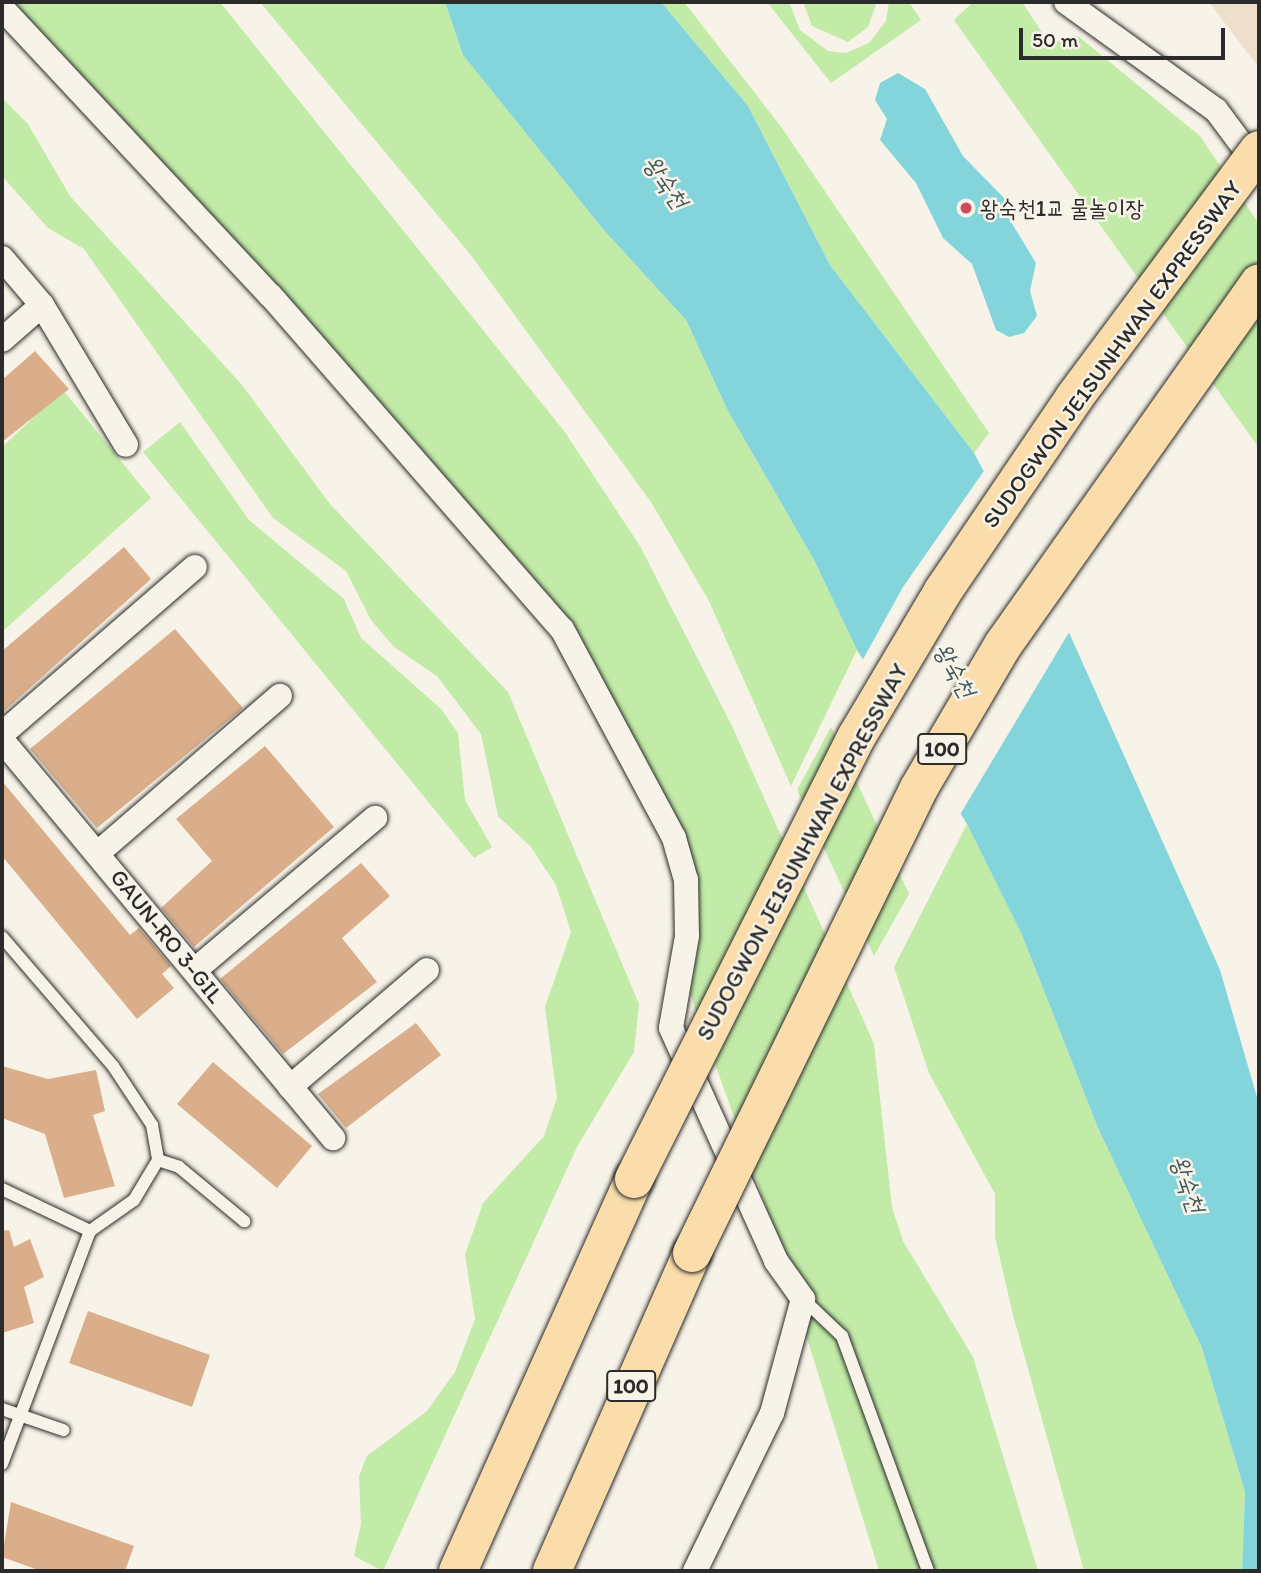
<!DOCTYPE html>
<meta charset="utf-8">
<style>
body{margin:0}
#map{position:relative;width:1261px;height:1573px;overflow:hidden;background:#f7f3e8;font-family:Itim,"Poor Story",sans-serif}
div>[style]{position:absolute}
.built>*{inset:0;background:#eedecc}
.green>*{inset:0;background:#c2eba7}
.water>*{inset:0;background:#83d5db}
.pier>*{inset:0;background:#f7f3e8}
.building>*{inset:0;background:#daae8b}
.roads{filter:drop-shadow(0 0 2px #2b2b2b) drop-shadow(0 0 2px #2b2b2b)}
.service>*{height:12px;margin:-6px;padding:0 6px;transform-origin:6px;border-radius:6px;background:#f7f3e8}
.minor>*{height:24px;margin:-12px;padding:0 12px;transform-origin:12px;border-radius:12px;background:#f7f3e8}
.motorway>*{height:38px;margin:-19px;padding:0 19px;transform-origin:19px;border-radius:19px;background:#faddab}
.bridges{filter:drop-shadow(0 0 2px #2b2b2b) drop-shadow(0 0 2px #2b2b2b)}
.motorway-bridge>*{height:38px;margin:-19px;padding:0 19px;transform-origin:19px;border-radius:19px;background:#faddab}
.dots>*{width:19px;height:19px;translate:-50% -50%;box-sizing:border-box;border:4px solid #f7f3e8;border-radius:50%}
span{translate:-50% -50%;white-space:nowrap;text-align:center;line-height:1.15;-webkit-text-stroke:5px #f7f3e8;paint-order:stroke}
.shield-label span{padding:2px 5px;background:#f7f3e8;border:2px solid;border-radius:5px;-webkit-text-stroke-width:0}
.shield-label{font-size:21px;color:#2b2b2b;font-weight:700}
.poi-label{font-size:23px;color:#2b2b2b}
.left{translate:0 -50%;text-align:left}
.street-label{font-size:23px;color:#2b2b2b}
.water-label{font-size:24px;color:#415657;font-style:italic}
.frame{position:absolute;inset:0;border:4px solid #2b2b2b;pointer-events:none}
.scale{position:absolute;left:1019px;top:28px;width:206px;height:32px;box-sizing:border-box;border:4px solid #2b2b2b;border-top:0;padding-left:9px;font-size:21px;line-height:24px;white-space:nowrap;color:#2b2b2b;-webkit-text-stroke:5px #f7f3e8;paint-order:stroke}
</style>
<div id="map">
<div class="built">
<div style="clip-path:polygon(1209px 2px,1259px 2px,1259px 68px)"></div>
</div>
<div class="green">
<div style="clip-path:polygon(10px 2px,220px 2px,564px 431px,640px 546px,732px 726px,874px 1044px,892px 1207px,903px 1241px,973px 1357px,1038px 1571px,879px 1571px,770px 1218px,687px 985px,693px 891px,562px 614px)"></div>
<div style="clip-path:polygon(260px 2px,445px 2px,463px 55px,602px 228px,686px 320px,727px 409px,814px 560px,857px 650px,791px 786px,708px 599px,651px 502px,470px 254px)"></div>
<div style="clip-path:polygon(661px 2px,684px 2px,782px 128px,989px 433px,974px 453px,830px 265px,748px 106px)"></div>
<div style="clip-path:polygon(767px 2px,789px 2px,800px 30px,828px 51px,846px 53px,869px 43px,886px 21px,889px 2px,909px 2px,921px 20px,831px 83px)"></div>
<div style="clip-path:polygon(803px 2px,877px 2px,868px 27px,848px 42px,812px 26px)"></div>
<div style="clip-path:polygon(973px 2px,1022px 2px,1049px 43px,1078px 36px,1200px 136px,1259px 224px,1259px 448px,954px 20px)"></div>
<div style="clip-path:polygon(2px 98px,28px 124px,70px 196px,242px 385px,330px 504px,508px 692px,639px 1004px,634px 1052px,577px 1147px,383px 1571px,354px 1556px,361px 1524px,359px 1476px,367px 1456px,427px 1411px,455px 1372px,475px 1319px,465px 1255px,483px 1203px,544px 1136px,557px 1098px,545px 1007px,571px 932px,556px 885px,531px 847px,498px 816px,481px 734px,437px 676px,394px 647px,371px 620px,346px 571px,273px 518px,84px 249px,48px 228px,2px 176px)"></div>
<div style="clip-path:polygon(63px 390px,151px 498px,2px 632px,2px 447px)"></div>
<div style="clip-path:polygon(180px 422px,249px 520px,344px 599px,361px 638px,441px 709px,458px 733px,465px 800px,492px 847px,474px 858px,143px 452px)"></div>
<div style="clip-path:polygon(831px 727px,909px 894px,874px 956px,797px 790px)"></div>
<div style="clip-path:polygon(967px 824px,1022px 935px,1098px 1128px,1202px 1348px,1245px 1492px,1242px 1571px,1084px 1571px,1013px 1315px,995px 1237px,995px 1194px,929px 1073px,894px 967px)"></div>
</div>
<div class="water">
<div style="clip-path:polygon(445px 2px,661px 2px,748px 106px,830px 265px,974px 453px,1067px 628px,1220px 970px,1259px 1104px,1259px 1571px,1242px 1571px,1245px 1492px,1202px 1348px,1098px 1128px,1022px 935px,967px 824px,857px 650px,814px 560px,727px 409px,686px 320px,602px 228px,463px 55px)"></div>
<div style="clip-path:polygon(898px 73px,925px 89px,963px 156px,1004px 198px,1005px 212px,1036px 263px,1030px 291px,1037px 316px,1024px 333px,1009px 337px,996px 330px,972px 264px,943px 238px,916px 183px,880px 140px,887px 119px,875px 100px,880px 83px)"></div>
</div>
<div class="pier">
<div style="clip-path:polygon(986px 468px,1071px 629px,958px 818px,861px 663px,903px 587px)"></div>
</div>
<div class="building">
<div style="clip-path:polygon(35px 351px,69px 389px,2px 442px,2px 380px)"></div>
<div style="clip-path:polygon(124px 547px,151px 579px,2px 713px,2px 651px)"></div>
<div style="clip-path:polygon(175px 629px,243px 708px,97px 828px,30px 749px)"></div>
<div style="clip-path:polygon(265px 746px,334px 827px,194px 947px,161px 908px,212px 861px,176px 819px)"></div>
<div style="clip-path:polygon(2px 781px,130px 935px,139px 928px,171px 966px,162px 974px,174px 988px,137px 1019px,2px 856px)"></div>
<div style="clip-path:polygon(361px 863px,390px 896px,342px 938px,377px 982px,283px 1054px,220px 979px)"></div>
<div style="clip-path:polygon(416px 1023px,441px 1055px,346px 1128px,318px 1094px)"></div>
<div style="clip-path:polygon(213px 1062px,312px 1146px,277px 1188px,177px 1104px)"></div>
<div style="clip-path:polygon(2px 1066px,48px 1079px,96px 1070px,105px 1111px,93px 1115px,115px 1186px,64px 1198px,45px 1134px,2px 1118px)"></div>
<div style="clip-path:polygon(9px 1230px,14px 1247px,30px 1239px,44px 1277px,24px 1287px,34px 1323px,2px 1333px,2px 1231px)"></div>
<div style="clip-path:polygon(88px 1311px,210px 1355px,192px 1407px,69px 1363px)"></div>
<div style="clip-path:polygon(11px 1502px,134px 1546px,125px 1571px,41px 1571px,2px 1557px)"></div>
</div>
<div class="roads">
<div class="service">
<div style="left:2px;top:937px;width:170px;rotate:49.3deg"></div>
<div style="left:113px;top:1066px;width:71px;rotate:56.5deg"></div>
<div style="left:152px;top:1125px;width:36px;rotate:80deg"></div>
<div style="left:158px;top:1160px;width:47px;rotate:121deg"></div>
<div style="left:134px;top:1200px;width:54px;rotate:144.8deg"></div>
<div style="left:90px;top:1231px;width:249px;rotate:110.7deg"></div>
<div style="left:158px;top:1160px;width:22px;rotate:18deg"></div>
<div style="left:179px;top:1167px;width:85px;rotate:39.7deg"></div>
<div style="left:2px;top:1189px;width:98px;rotate:25.5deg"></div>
<div style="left:803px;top:1299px;width:54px;rotate:43.5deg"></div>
<div style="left:842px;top:1336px;width:250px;rotate:69.9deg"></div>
<div style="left:2px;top:1409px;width:65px;rotate:19deg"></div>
</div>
<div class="minor">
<div style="left:1066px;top:2px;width:185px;rotate:35.8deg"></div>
<div style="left:1216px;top:110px;width:72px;rotate:53.4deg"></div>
<div style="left:2px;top:8px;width:394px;rotate:47deg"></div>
<div style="left:271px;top:296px;width:442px;rotate:48.9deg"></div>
<div style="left:562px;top:629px;width:237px;rotate:61.8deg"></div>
<div style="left:674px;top:838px;width:44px;rotate:74.1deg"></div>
<div style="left:686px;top:880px;width:56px;rotate:89deg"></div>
<div style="left:687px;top:936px;width:93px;rotate:99.9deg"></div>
<div style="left:671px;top:1028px;width:256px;rotate:65.7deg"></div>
<div style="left:776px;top:1261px;width:47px;rotate:54.6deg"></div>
<div style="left:803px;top:1299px;width:118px;rotate:105.2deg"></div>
<div style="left:772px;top:1413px;width:176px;rotate:116deg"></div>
<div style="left:2px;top:258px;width:62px;rotate:49.6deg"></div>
<div style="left:42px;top:305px;width:163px;rotate:59deg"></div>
<div style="left:2px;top:340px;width:53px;rotate:-41.2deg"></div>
<div style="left:2px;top:734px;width:255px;rotate:-40.9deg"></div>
<div style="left:2px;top:740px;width:518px;rotate:50.25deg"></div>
<div style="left:99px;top:852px;width:239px;rotate:-40.8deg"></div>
<div style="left:195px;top:970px;width:236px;rotate:-40.2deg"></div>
<div style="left:290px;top:1087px;width:180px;rotate:-40.5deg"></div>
</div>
<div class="motorway">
<div style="left:458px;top:1571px;width:430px;rotate:-65.8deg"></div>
<div style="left:552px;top:1571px;width:347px;rotate:-66.2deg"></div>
</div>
</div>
<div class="bridges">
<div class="motorway-bridge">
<div style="left:634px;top:1179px;width:496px;rotate:-63.3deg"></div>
<div style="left:857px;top:736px;width:169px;rotate:-59.3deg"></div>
<div style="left:943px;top:591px;width:233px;rotate:-55.8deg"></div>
<div style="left:1074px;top:398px;width:309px;rotate:-53.3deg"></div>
<div style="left:692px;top:1253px;width:517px;rotate:-63.98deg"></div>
<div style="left:919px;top:788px;width:166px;rotate:-59.6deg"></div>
<div style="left:1003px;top:645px;width:443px;rotate:-54.7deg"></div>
</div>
</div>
<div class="dots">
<div style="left:966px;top:208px;background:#d1495b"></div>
</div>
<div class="shield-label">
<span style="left:942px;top:749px">100</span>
<span style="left:631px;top:1386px">100</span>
</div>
<div class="poi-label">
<span class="left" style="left:980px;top:208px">왕숙천1교 물놀이장</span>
</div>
<div class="street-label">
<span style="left:1112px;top:354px;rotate:-54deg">SUDOGWON JE1SUNHWAN EXPRESSWAY</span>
<span style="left:802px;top:852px;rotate:-62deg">SUDOGWON JE1SUNHWAN EXPRESSWAY</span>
<span style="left:167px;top:936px;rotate:51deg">GAUN-RO 3-GIL</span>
</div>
<div class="water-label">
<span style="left:666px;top:182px;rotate:55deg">왕숙천</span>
<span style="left:955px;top:670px;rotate:60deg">왕숙천</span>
<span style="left:1188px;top:1184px;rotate:71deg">왕숙천</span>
</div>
<div class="frame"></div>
<div class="scale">50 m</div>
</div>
